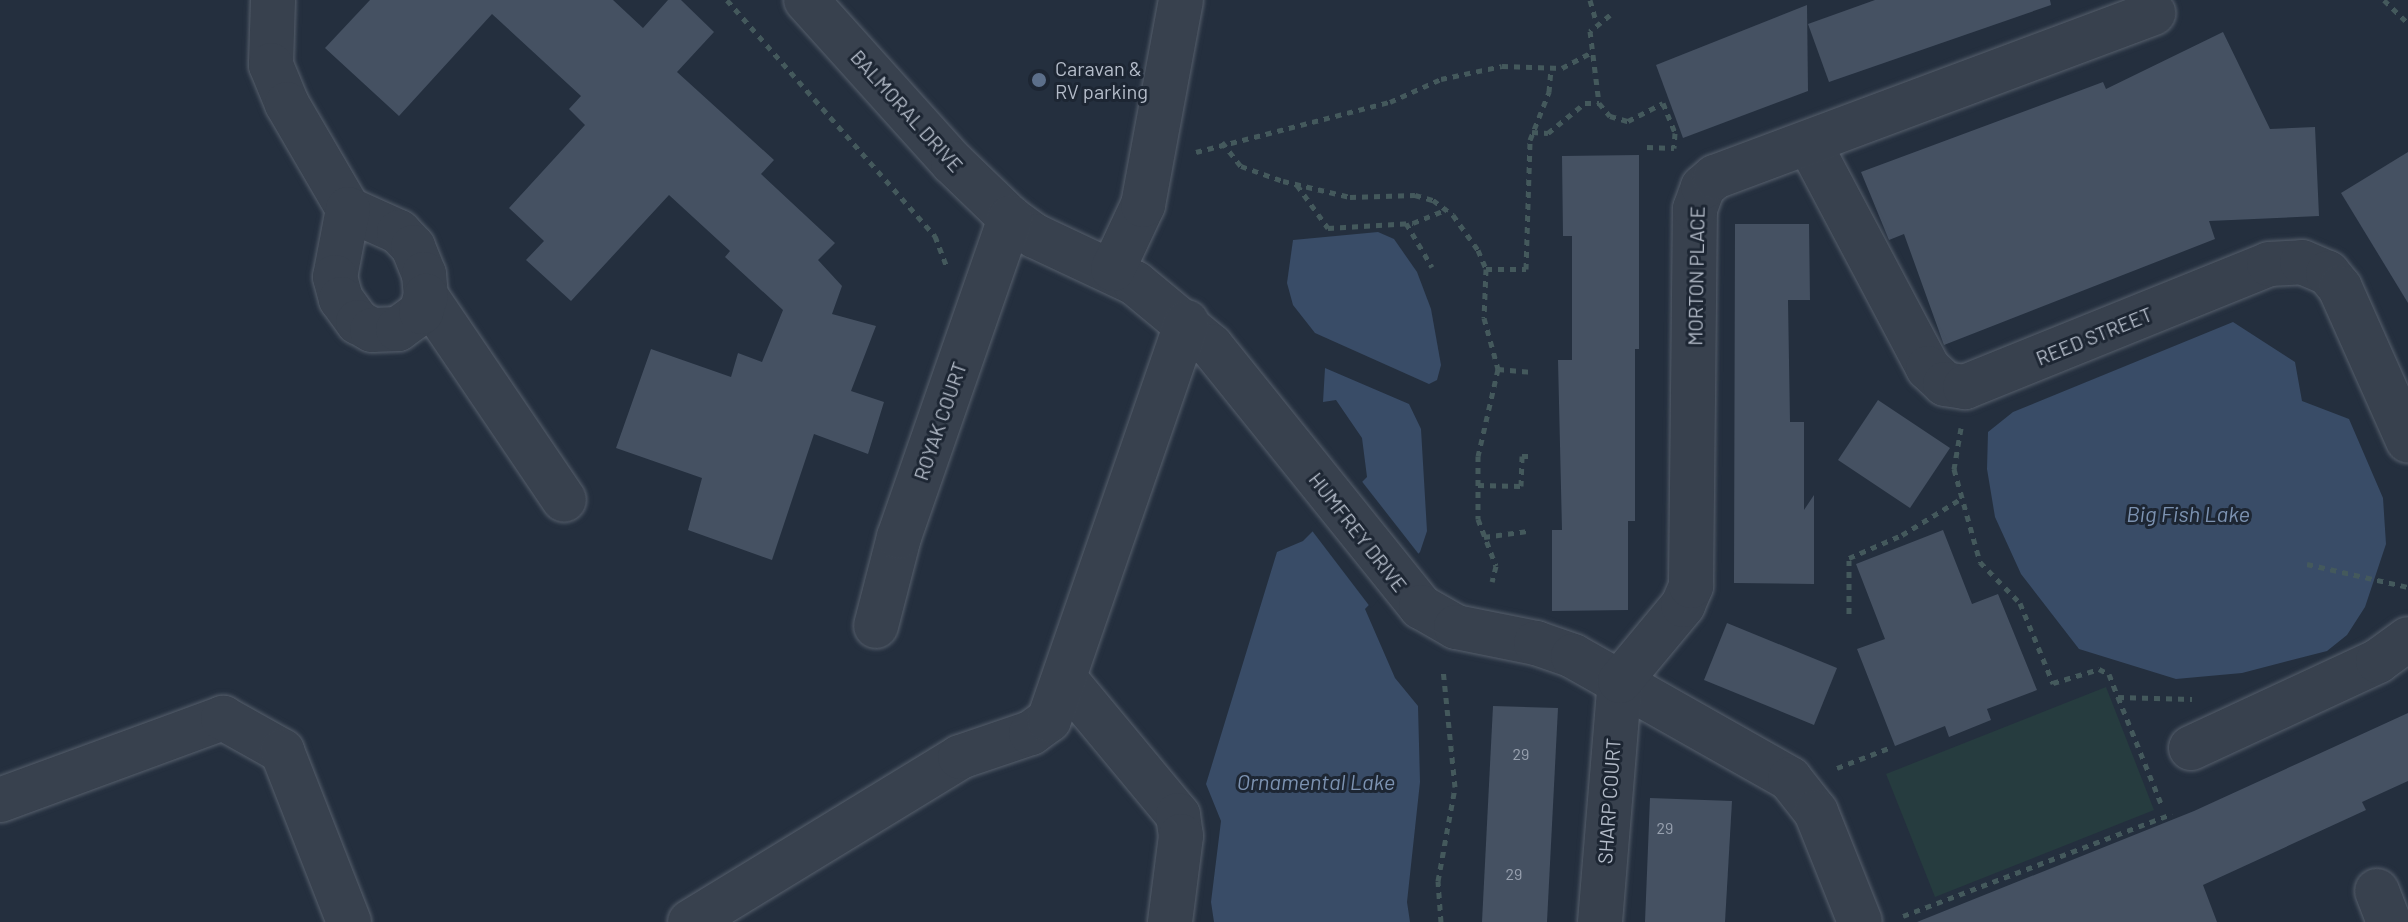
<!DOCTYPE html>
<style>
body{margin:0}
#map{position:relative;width:2408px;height:922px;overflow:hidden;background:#242f3e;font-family:Barlow,sans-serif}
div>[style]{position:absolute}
.green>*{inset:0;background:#263c3f}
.water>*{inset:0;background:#394c67}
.pier>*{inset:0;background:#242f3e}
.building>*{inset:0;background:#455162}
.path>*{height:5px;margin-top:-2.5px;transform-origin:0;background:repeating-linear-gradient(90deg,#44595c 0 6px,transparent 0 12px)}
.roads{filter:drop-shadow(0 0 2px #565f6c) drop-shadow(0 0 2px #565f6c)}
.minor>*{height:44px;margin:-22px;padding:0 22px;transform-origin:22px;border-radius:22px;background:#38414e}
.dots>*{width:22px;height:22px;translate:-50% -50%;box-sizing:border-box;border:4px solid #1d2633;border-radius:50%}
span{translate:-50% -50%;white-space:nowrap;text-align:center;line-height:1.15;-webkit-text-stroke:6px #1d2633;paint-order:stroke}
.number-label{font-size:16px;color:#98a1af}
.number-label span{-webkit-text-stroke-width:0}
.poi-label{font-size:20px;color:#b4bcc9}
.left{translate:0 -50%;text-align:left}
.street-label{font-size:20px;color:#b4bcc9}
.water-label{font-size:22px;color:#7c92b1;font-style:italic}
</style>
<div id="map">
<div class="green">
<div style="clip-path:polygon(2106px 687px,2154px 810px,1935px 897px,1886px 774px)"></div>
</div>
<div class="water">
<div style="clip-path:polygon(1378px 232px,1394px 239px,1417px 272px,1431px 309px,1441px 365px,1437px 380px,1429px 384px,1315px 333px,1293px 305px,1287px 283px,1293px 240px)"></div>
<div style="clip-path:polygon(2233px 322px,2295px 362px,2302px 401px,2349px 419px,2383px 498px,2386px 544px,2365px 607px,2347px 635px,2327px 651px,2242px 673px,2176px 679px,2079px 649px,2021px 574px,1995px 517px,1987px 469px,1988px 432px,2013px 412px)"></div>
<div style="clip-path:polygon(1325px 368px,1409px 404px,1421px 429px,1427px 531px,1420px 552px,1365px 609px,1395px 678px,1418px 706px,1420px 782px,1407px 902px,1410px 922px,1214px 922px,1211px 902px,1221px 821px,1206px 784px,1277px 552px,1303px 541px,1367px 477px,1362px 438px,1336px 400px,1323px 402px)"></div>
</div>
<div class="pier">
<div style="clip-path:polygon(1360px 479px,1421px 557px,1371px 608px,1310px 528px)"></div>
</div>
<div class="building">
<div style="clip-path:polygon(370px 0,613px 0,643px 28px,668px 0,681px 0,714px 32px,677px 72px,774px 160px,761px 174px,835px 243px,818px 260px,842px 286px,832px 314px,876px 326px,851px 391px,884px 402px,868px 454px,814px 434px,772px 560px,688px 530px,702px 478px,616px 448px,651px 349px,731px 377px,738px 353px,762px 362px,783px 310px,725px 257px,730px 251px,669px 195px,571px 301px,526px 260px,544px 241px,509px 208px,585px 125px,569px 109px,581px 96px,492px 14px,399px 116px,325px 48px)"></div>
<div style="clip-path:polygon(1875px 0,2050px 0,2051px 5px,1829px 82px,1808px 24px)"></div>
<div style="clip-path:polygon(1807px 5px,1808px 91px,1683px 138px,1656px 65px)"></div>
<div style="clip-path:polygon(2223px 32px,2270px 129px,2315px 127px,2319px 216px,2209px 221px,2215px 239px,1944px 345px,1904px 234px,1889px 240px,1861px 172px,2103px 82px,2106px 89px)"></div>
<div style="clip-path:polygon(2408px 152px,2408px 303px,2341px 193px)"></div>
<div style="clip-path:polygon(1639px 155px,1639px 349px,1635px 349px,1635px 521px,1628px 521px,1628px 610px,1552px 611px,1552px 530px,1562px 530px,1558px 360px,1572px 360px,1572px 236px,1563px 236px,1562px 156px)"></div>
<div style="clip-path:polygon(1735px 224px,1809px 224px,1810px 300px,1788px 300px,1790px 422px,1804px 422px,1804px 510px,1814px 495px,1814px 584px,1734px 583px)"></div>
<div style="clip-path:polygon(1878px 400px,1950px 448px,1910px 508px,1838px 460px)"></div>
<div style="clip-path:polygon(1943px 530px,1972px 604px,1998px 594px,2037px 690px,1987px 709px,1991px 720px,1949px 737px,1945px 726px,1895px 746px,1857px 649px,1885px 639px,1856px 564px)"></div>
<div style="clip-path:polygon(1727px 623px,1837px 668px,1814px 725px,1704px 680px)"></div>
<div style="clip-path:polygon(1493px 706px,1558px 708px,1547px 922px,1482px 922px)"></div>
<div style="clip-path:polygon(2408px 713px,2408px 781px,2362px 802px,2366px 810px,2203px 885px,2217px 922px,1917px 922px,2194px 811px)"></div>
<div style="clip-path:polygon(1650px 798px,1732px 801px,1725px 922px,1645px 922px)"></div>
</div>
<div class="path">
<div style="left:727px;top:0;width:315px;rotate:48.6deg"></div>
<div style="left:935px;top:236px;width:31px;rotate:69deg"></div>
<div style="left:1590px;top:0;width:22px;rotate:74deg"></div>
<div style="left:2384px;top:0;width:33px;rotate:44deg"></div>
<div style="left:1610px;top:15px;width:26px;rotate:141deg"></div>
<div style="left:1590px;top:31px;width:73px;rotate:82.9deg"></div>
<div style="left:1599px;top:103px;width:17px;rotate:50deg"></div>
<div style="left:1610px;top:116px;width:19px;rotate:16deg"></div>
<div style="left:1628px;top:121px;width:39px;rotate:-27deg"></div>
<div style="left:1663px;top:103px;width:32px;rotate:68deg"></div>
<div style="left:1675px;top:133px;width:15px;rotate:94deg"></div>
<div style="left:1532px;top:132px;width:16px;rotate:4deg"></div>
<div style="left:1548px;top:133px;width:48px;rotate:-39deg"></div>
<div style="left:1585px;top:103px;width:14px"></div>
<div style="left:1222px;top:142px;width:31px;rotate:52deg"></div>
<div style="left:1241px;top:166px;width:45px;rotate:19.7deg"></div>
<div style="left:1283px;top:181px;width:69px;rotate:13.4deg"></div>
<div style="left:1350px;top:197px;width:65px;rotate:-1.8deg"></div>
<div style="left:1415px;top:195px;width:19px;rotate:16deg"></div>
<div style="left:1433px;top:200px;width:25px;rotate:37deg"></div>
<div style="left:1453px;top:215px;width:43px;rotate:54.5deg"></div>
<div style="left:1478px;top:250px;width:21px;rotate:67deg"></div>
<div style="left:1486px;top:269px;width:49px;rotate:92.3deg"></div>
<div style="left:1484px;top:318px;width:53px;rotate:74.6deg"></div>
<div style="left:1498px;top:369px;width:89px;rotate:102.9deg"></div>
<div style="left:1478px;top:456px;width:63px;rotate:90deg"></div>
<div style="left:1478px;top:519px;width:50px;rotate:69deg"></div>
<div style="left:1496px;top:566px;width:16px;rotate:104deg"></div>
<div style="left:1647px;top:147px;width:27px;rotate:2deg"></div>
<div style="left:1196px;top:152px;width:200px;rotate:-14.5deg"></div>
<div style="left:1390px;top:102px;width:56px;rotate:-24.3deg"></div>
<div style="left:1441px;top:79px;width:62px;rotate:-12deg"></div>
<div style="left:1502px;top:66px;width:60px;rotate:1.9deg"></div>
<div style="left:1562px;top:68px;width:32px;rotate:-28deg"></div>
<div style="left:1297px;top:185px;width:53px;rotate:54.2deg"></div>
<div style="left:1328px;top:228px;width:85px;rotate:-3.4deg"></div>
<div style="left:1413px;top:223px;width:37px;rotate:-22deg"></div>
<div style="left:1406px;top:223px;width:51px;rotate:59.4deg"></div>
<div style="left:1486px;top:269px;width:40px"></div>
<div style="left:1526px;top:269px;width:129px;rotate:-88.2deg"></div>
<div style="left:1530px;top:140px;width:52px;rotate:-68.4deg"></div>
<div style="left:1549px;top:92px;width:23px;rotate:-85deg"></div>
<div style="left:1498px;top:369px;width:33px;rotate:5deg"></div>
<div style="left:1961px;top:428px;width:42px;rotate:99.7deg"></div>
<div style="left:1954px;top:469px;width:97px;rotate:74.4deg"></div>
<div style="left:1980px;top:562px;width:57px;rotate:45.7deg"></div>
<div style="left:2020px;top:603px;width:87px;rotate:67.6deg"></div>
<div style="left:2053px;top:683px;width:48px;rotate:-16.9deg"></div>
<div style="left:2099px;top:669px;width:11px;rotate:27deg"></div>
<div style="left:2109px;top:674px;width:25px;rotate:69deg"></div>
<div style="left:2118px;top:697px;width:74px;rotate:1.5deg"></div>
<div style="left:1478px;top:485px;width:43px;rotate:1.3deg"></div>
<div style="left:1521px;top:486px;width:30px;rotate:-88deg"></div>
<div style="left:1522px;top:456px;width:11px"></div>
<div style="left:1484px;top:537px;width:43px;rotate:-7.9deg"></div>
<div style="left:2307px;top:564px;width:104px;rotate:12.8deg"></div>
<div style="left:1849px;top:614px;width:56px;rotate:-90deg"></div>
<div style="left:1849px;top:558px;width:58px;rotate:-23.5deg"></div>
<div style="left:1902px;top:535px;width:67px;rotate:-31.6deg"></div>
<div style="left:2118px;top:697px;width:118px;rotate:68deg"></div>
<div style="left:1837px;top:768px;width:56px;rotate:-21deg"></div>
<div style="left:1903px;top:916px;width:288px;rotate:-20.8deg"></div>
<div style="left:1441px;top:922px;width:41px;rotate:-94.2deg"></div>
<div style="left:1438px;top:881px;width:96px;rotate:-79.7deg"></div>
<div style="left:1455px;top:787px;width:119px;rotate:-95.8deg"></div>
</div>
<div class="roads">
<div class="minor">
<div style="left:273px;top:0;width:65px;rotate:91.8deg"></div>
<div style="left:271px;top:65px;width:42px;rotate:67.7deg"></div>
<div style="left:287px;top:104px;width:121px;rotate:59.8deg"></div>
<div style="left:348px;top:209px;width:56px;rotate:24.3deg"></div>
<div style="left:399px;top:232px;width:21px;rotate:47deg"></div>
<div style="left:413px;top:247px;width:29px;rotate:68deg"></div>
<div style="left:424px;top:274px;width:22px;rotate:85deg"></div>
<div style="left:426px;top:296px;width:246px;rotate:55.9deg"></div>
<div style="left:806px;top:0;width:219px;rotate:48deg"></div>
<div style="left:953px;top:163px;width:79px;rotate:44deg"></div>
<div style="left:1010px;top:218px;width:31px;rotate:36deg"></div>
<div style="left:1035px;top:236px;width:110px;rotate:25.2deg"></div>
<div style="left:1135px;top:283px;width:99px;rotate:39.7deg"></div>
<div style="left:1211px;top:346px;width:335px;rotate:51.2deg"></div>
<div style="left:1421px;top:607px;width:40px;rotate:29.7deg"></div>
<div style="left:1456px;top:627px;width:82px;rotate:11.3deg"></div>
<div style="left:1536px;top:643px;width:39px;rotate:19deg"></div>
<div style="left:1573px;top:656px;width:249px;rotate:29.5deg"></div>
<div style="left:1790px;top:779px;width:42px;rotate:51.8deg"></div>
<div style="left:1816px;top:812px;width:118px;rotate:68.2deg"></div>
<div style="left:1809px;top:143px;width:255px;rotate:62.1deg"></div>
<div style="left:1928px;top:368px;width:23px;rotate:43deg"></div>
<div style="left:1945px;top:384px;width:20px;rotate:9deg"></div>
<div style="left:1965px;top:387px;width:328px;rotate:-22deg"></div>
<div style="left:2269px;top:264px;width:33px;rotate:-3deg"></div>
<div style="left:2302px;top:262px;width:28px;rotate:23deg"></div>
<div style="left:2328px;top:273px;width:19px;rotate:51deg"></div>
<div style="left:2340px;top:288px;width:167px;rotate:66deg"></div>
<div style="left:348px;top:209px;width:69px;rotate:100.8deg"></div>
<div style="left:335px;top:277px;width:23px;rotate:75deg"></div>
<div style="left:341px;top:299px;width:29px;rotate:54deg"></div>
<div style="left:358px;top:322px;width:16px;rotate:30deg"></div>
<div style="left:372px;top:330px;width:26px;rotate:-2deg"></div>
<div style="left:398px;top:329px;width:29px;rotate:-36deg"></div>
<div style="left:421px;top:312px;width:17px;rotate:-73deg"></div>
<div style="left:1113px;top:269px;width:71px;rotate:-64.9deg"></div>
<div style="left:1143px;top:205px;width:208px;rotate:-79.5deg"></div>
<div style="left:876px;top:626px;width:92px;rotate:-75.5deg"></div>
<div style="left:899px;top:537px;width:338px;rotate:-70.8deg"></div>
<div style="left:1065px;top:679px;width:177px;rotate:50.3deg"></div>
<div style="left:1178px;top:815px;width:21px;rotate:82deg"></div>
<div style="left:1181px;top:836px;width:87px;rotate:97.3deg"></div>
<div style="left:2191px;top:748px;width:206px;rotate:-24.9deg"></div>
<div style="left:2378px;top:661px;width:37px;rotate:-36deg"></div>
<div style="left:0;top:800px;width:238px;rotate:-20.2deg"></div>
<div style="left:223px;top:718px;width:68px;rotate:29.2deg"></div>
<div style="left:282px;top:751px;width:184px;rotate:68.6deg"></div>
<div style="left:2377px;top:891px;width:33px;rotate:69deg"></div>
<div style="left:690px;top:922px;width:316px;rotate:-31.4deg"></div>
<div style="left:960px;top:757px;width:75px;rotate:-18.7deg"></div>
<div style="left:1031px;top:733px;width:22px;rotate:-36deg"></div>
<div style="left:1049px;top:720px;width:421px;rotate:-70.9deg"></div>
<div style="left:1600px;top:922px;width:242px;rotate:-85.3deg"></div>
<div style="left:1620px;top:681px;width:99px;rotate:-50.3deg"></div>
<div style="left:1683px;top:605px;width:21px;rotate:-67deg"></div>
<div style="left:1691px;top:586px;width:377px;rotate:-89.4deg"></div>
<div style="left:1695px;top:209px;width:23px;rotate:-70deg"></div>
<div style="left:1703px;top:187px;width:16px;rotate:-40deg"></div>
<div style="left:1715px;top:177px;width:468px;rotate:-20.5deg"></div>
</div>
</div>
<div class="dots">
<div style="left:1039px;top:80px;background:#5c6f8a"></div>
</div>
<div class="number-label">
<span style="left:1521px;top:754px">29</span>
<span style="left:1665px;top:828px">29</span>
<span style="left:1514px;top:874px">29</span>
</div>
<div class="poi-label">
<span class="left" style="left:1055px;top:80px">Caravan &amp;<br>RV parking</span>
</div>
<div class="street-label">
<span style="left:907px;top:111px;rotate:48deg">BALMORAL DRIVE</span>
<span style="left:1696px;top:276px;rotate:-89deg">MORTON PLACE</span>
<span style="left:2094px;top:336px;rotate:-22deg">REED STREET</span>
<span style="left:940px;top:421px;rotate:-71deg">ROYAK COURT</span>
<span style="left:1358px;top:532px;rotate:52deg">HUMFREY DRIVE</span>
<span style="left:1609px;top:801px;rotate:-86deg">SHARP COURT</span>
</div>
<div class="water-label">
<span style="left:2188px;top:514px">Big Fish Lake</span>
<span style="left:1316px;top:782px">Ornamental Lake</span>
</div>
</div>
